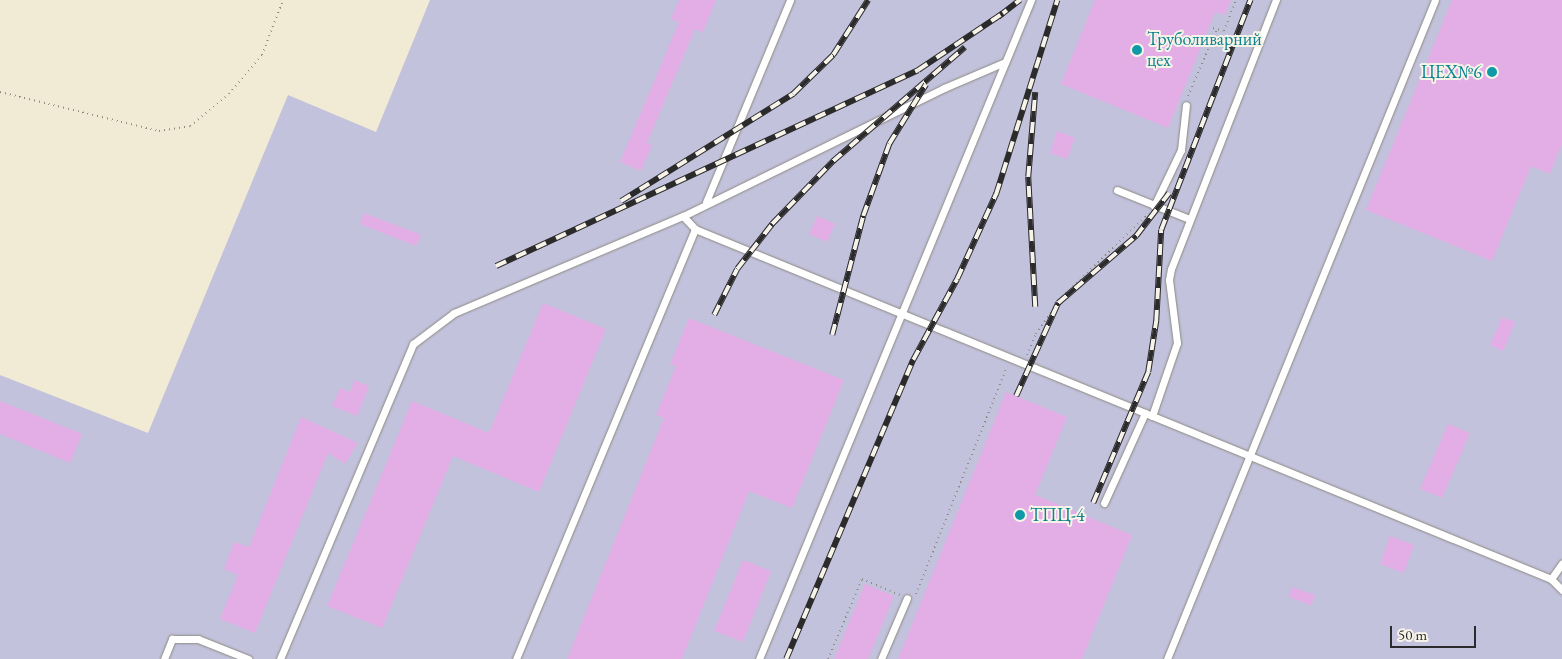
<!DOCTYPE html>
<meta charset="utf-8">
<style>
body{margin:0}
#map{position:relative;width:1562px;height:659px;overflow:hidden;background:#f1ead5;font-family:"EB Garamond",serif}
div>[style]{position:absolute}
.industrial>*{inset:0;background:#c2c2dc}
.building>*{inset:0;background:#e3aee5}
.path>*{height:2px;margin-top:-1px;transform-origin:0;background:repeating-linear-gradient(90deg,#8e8a80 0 1px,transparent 0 5px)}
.roads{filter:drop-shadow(0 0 1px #8e8a80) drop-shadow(0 0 1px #8e8a80)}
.lane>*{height:7px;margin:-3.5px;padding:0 3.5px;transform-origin:3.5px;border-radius:3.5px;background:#fff}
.rail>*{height:5.5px;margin-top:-2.75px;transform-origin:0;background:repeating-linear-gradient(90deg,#f7f3e8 0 11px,#2b2b2b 0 22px);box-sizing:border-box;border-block:1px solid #2b2b2b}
.dots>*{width:14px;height:14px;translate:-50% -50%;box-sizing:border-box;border:2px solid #f7f3e8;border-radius:50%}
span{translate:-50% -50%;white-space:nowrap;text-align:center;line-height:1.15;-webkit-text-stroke:4px #f7f3e8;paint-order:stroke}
.culture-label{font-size:18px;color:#0d838f}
.left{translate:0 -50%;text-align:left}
.right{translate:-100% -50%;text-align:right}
.scale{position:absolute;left:1390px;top:626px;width:86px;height:22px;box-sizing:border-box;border:2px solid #2b2b2b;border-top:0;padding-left:6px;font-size:15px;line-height:18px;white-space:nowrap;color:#2b2b2b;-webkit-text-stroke:4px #f7f3e8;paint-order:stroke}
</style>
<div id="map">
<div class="industrial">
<div style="clip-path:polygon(430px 0,1562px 0,1562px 659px,0 659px,0 375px,148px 433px,288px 95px,376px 132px)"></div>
</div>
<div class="building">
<div style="clip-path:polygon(679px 0,716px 0,703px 32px,695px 29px,647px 143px,652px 145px,641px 171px,620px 162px,679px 22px,671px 19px)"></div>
<div style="clip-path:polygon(1095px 0,1231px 0,1225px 15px,1215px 12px,1168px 128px,1061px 84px)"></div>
<div style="clip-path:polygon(1452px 0,1562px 0,1562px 144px,1550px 174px,1531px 166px,1492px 261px,1366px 210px)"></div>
<div style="clip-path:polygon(1057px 131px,1075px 138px,1067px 159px,1050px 153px)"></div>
<div style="clip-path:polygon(364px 213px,421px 235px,416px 246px,360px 224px)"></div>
<div style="clip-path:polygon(817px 216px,835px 224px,827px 242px,809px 234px)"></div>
<div style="clip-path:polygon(543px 303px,606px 329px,539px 492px,453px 456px,382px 628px,327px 606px,412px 401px,489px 433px)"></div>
<div style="clip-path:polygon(1502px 317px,1515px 322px,1503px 351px,1490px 345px)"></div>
<div style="clip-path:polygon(689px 318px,844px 380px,792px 508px,749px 491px,682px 659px,567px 659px,664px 418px,656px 415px,676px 366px,670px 364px)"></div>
<div style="clip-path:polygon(354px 380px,369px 386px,357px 416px,332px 406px,340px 388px,350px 392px)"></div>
<div style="clip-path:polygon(1006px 392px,1067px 417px,1035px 495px,1132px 535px,1082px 659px,898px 659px)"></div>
<div style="clip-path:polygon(0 401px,82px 434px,70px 463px,0 434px)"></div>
<div style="clip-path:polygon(301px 417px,358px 443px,345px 464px,328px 453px,255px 633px,220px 619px,238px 575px,224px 569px,234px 542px,249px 547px)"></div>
<div style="clip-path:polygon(1448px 424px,1470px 433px,1442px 498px,1420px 489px)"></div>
<div style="clip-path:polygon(1390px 536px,1414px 545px,1404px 573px,1380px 564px)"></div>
<div style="clip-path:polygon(743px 560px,771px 571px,743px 642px,714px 631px)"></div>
<div style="clip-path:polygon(865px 584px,894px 596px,868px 659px,834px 659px)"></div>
<div style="clip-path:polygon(1292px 587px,1315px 595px,1311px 605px,1289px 597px)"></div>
</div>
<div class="path">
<div style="left:1213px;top:28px;width:11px;rotate:15deg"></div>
<div style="left:1224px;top:31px;width:33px;rotate:-69deg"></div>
<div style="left:0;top:92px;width:164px;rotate:13.8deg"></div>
<div style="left:159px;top:131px;width:31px;rotate:-9deg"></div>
<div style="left:190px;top:126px;width:50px;rotate:-39.4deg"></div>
<div style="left:229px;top:94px;width:51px;rotate:-49.8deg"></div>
<div style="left:262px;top:55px;width:59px;rotate:-69.1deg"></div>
<div style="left:1188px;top:96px;width:73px;rotate:-66.6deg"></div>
<div style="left:1027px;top:355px;width:23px;rotate:-67deg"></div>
<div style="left:1036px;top:334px;width:45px;rotate:-54.9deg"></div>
<div style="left:1062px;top:297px;width:120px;rotate:-44deg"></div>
<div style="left:916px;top:594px;width:245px;rotate:-68.2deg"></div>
<div style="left:828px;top:659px;width:87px;rotate:-67deg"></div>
<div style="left:862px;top:579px;width:41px;rotate:22.8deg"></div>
</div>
<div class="roads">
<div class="lane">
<div style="left:1117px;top:190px;width:78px;rotate:21.9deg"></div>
<div style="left:706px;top:202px;width:219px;rotate:-67.4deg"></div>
<div style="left:1154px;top:206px;width:62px;rotate:-64.3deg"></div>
<div style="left:1181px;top:150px;width:45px;rotate:-83.7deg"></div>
<div style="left:683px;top:216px;width:18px;rotate:47deg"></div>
<div style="left:695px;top:229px;width:925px;rotate:22.24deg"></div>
<div style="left:1551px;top:579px;width:19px;rotate:-55deg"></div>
<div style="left:1152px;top:416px;width:77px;rotate:-71.1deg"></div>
<div style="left:1177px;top:343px;width:64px;rotate:-97.2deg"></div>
<div style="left:1169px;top:280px;width:11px;rotate:-80deg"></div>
<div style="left:1171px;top:269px;width:289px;rotate:-68.7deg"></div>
<div style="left:1104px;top:503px;width:99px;rotate:-65.5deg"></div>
<div style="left:1551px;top:579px;width:16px;rotate:45deg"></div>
<div style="left:164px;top:659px;width:22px;rotate:-68deg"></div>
<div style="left:172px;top:639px;width:26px"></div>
<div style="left:198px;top:639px;width:54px;rotate:21.8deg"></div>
<div style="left:280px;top:659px;width:342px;rotate:-67.1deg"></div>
<div style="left:413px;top:344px;width:51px;rotate:-37.1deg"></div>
<div style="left:454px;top:313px;width:249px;rotate:-23deg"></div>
<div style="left:683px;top:216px;width:291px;rotate:-26.1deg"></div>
<div style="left:944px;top:88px;width:66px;rotate:-23.1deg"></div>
<div style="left:516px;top:659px;width:466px;rotate:-67.4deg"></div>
<div style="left:759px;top:659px;width:713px;rotate:-67.57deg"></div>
<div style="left:881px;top:659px;width:66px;rotate:-66.9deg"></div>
<div style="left:1167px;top:659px;width:711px;rotate:-67.87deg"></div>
</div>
</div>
<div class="rail">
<div style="left:998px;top:17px;width:28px;rotate:-38deg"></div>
<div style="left:621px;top:201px;width:203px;rotate:-31.9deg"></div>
<div style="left:793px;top:94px;width:56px;rotate:-44.3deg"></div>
<div style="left:833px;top:55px;width:65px;rotate:-57.5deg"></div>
<div style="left:496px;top:266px;width:465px;rotate:-24.9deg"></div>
<div style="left:918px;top:70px;width:102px;rotate:-33.8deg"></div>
<div style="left:1035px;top:307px;width:130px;rotate:-93.1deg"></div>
<div style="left:1028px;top:177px;width:85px;rotate:-85.3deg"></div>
<div style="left:714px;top:315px;width:51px;rotate:-63.4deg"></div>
<div style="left:737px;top:269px;width:57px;rotate:-52.1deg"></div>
<div style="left:772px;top:224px;width:88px;rotate:-45.9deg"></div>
<div style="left:833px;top:161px;width:174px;rotate:-40.8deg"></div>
<div style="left:832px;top:335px;width:123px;rotate:-75.4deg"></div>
<div style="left:863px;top:216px;width:77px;rotate:-70.1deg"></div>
<div style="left:889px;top:144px;width:70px;rotate:-58.3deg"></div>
<div style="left:1016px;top:396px;width:102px;rotate:-65.7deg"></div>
<div style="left:1058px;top:303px;width:103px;rotate:-40.7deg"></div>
<div style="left:1136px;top:236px;width:54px;rotate:-52.5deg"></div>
<div style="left:1093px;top:503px;width:142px;rotate:-67.2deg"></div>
<div style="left:1148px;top:372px;width:52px;rotate:-81.1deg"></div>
<div style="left:1156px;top:321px;width:91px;rotate:-86.9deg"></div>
<div style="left:1161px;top:230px;width:247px;rotate:-68.8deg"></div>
<div style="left:786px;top:659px;width:325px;rotate:-67deg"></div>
<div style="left:913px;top:360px;width:92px;rotate:-61.5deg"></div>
<div style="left:957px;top:279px;width:94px;rotate:-65.4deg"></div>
<div style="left:996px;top:194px;width:203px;rotate:-72.5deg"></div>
</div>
<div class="dots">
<div style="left:1137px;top:50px;background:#0f9aa8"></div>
<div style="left:1492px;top:72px;background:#0f9aa8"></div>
<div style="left:1020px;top:515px;background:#0f9aa8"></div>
</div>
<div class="culture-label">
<span class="left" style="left:1147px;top:50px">Труболиварний<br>цех</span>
<span class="right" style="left:1482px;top:72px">ЦЕХ№6</span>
<span class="left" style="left:1030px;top:515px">ТПЦ-4</span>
</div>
<div class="scale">50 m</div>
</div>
